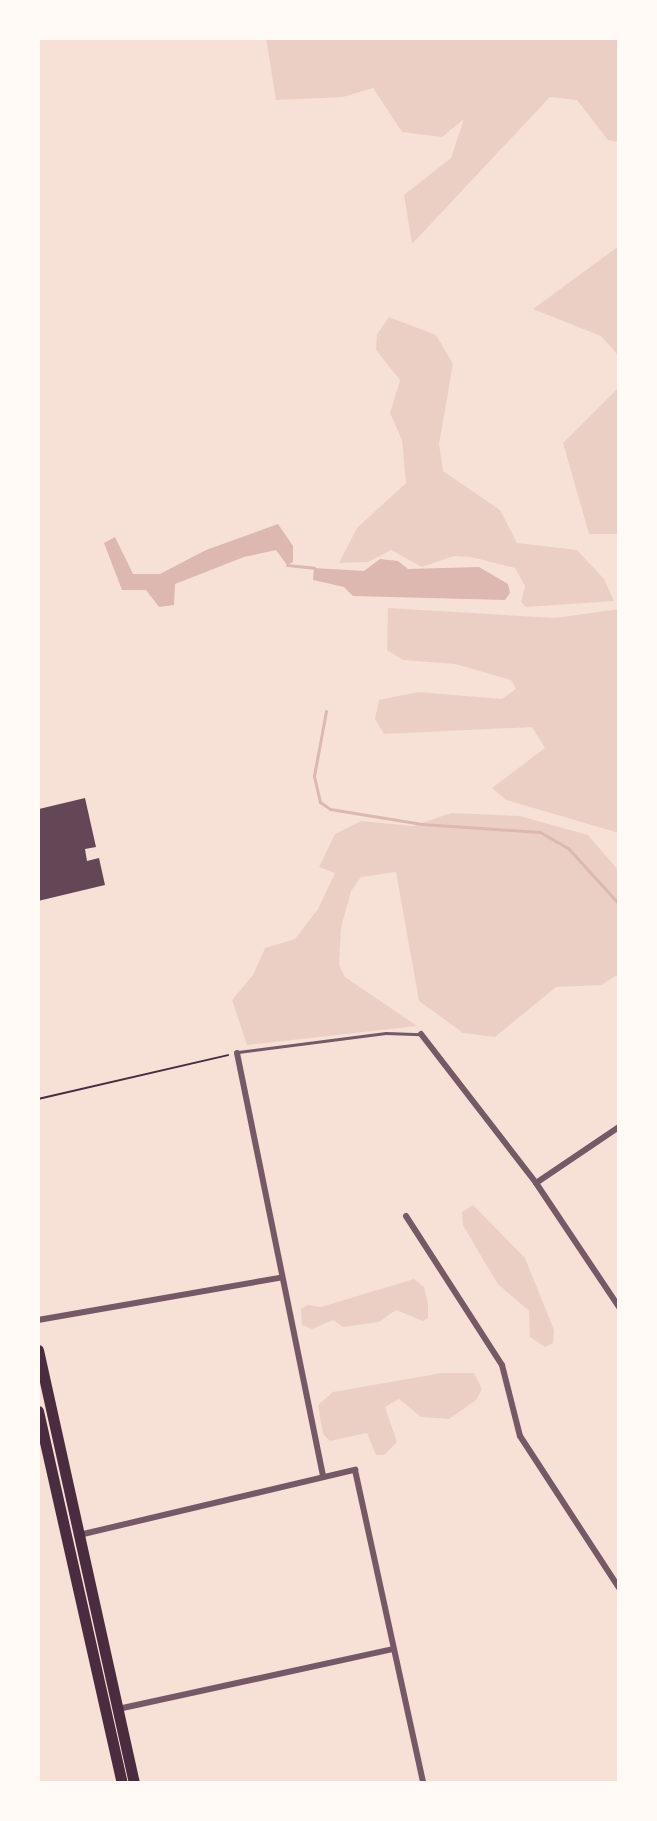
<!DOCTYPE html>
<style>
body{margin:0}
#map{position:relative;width:657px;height:1821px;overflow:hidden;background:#f7e1d7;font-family:"Fira Sans",sans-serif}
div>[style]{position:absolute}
.green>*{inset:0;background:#ebcfc5}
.water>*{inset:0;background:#dcb8b0}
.stream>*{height:3px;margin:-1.5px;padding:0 1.5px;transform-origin:1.5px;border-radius:1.5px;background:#dcb8b0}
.building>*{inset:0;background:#644757}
.path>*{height:2px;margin:-1px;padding:0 1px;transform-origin:1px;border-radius:1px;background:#4a2c40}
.service>*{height:3px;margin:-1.5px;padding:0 1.5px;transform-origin:1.5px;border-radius:1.5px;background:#755966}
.minor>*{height:6px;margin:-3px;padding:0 3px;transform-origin:3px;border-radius:3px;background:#755966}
.trunk>*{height:11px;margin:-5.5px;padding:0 5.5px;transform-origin:5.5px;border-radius:5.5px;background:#4a2c40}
span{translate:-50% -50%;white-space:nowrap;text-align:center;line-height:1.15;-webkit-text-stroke:7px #fffaf5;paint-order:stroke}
.frame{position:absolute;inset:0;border:40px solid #fffaf5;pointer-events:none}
</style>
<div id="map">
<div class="green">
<div style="clip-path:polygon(266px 38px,619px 38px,619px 142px,608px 140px,577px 100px,550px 97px,412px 244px,404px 195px,451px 158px,464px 119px,442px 137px,402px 132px,373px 88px,343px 97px,276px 100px)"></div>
<div style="clip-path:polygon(619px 246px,619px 356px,601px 336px,533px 309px)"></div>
<div style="clip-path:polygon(389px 317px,436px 335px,453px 364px,439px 444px,443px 471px,500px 510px,517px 543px,577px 550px,604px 579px,614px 601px,526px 607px,521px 602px,525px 586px,515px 568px,471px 557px,454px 556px,422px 567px,391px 550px,368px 562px,339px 563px,357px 528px,406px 483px,402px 440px,390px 413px,400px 380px,376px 350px,377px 334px)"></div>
<div style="clip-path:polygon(619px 387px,619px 534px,589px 534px,563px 443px)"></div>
<div style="clip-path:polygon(388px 608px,555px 618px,619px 609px,619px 833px,506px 800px,492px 788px,545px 748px,532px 727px,384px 734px,375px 719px,379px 700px,418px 692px,502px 699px,516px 689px,511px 680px,455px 664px,403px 660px,387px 650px)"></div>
<div style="clip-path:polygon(451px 813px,520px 816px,588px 835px,619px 871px,619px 974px,601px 985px,556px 987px,495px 1037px,463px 1033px,419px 1001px,396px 872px,361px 877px,351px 891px,341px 928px,339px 965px,345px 977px,417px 1026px,247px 1045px,232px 1000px,253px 975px,265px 948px,295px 939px,318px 909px,335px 873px,319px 867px,335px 834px,361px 821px,413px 826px)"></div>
<div style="clip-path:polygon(473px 1205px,525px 1258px,554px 1330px,553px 1343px,545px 1347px,530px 1337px,529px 1311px,498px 1284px,484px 1261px,463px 1225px,462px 1212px)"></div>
<div style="clip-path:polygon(414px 1279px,424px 1287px,428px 1304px,428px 1318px,423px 1321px,396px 1310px,379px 1322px,343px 1327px,333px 1320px,312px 1329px,302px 1325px,301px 1309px,307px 1305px,321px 1307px)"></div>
<div style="clip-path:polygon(442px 1373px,474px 1373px,482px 1389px,476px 1400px,449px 1419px,421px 1417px,399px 1399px,385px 1407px,397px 1442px,384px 1455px,376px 1455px,367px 1433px,330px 1441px,323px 1434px,318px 1405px,333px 1392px)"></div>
</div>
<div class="water">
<div style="clip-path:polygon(278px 524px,293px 546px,293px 562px,287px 565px,276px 550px,244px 557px,175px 584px,174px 605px,159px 607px,146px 590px,122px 590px,104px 543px,115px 537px,133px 574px,160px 574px,206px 550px)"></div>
<div style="clip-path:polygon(380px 559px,398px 561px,408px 569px,479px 567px,508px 584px,510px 593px,505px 600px,353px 596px,344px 587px,313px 580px,314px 568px,364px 571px)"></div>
</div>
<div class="stream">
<div style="left:287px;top:565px;width:27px;rotate:6deg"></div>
<div style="left:326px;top:711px;width:66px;rotate:100.5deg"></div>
<div style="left:314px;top:776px;width:27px;rotate:77deg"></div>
<div style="left:320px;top:802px;width:12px;rotate:35deg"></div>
<div style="left:330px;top:809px;width:93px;rotate:9.3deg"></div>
<div style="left:422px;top:824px;width:118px;rotate:3.9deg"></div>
<div style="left:540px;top:832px;width:34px;rotate:30deg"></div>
<div style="left:569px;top:849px;width:74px;rotate:47.7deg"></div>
</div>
<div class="building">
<div style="clip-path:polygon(85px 798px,96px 847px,85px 849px,87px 861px,99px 858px,105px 885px,38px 901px,39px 809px)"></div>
</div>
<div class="path">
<div style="left:38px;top:1099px;width:195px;rotate:-13deg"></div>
</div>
<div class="service">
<div style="left:238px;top:1052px;width:149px;rotate:-7.3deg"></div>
<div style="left:386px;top:1033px;width:35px;rotate:2deg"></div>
</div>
<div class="minor">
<div style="left:421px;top:1034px;width:188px;rotate:52.3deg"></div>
<div style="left:536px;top:1183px;width:149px;rotate:56.2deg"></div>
<div style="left:237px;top:1053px;width:431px;rotate:78.5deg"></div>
<div style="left:536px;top:1183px;width:100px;rotate:-34deg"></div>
<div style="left:406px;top:1216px;width:177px;rotate:57.2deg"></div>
<div style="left:502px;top:1365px;width:73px;rotate:75.8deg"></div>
<div style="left:520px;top:1436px;width:181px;rotate:56.9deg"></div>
<div style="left:38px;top:1320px;width:245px;rotate:-9.9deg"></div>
<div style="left:79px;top:1535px;width:284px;rotate:-13.3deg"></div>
<div style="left:355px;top:1470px;width:320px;rotate:77.7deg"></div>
<div style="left:118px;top:1709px;width:281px;rotate:-12.3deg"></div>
</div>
<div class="trunk">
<div style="left:38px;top:1350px;width:444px;rotate:77.5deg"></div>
<div style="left:38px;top:1411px;width:381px;rotate:77.3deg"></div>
</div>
<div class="frame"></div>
</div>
